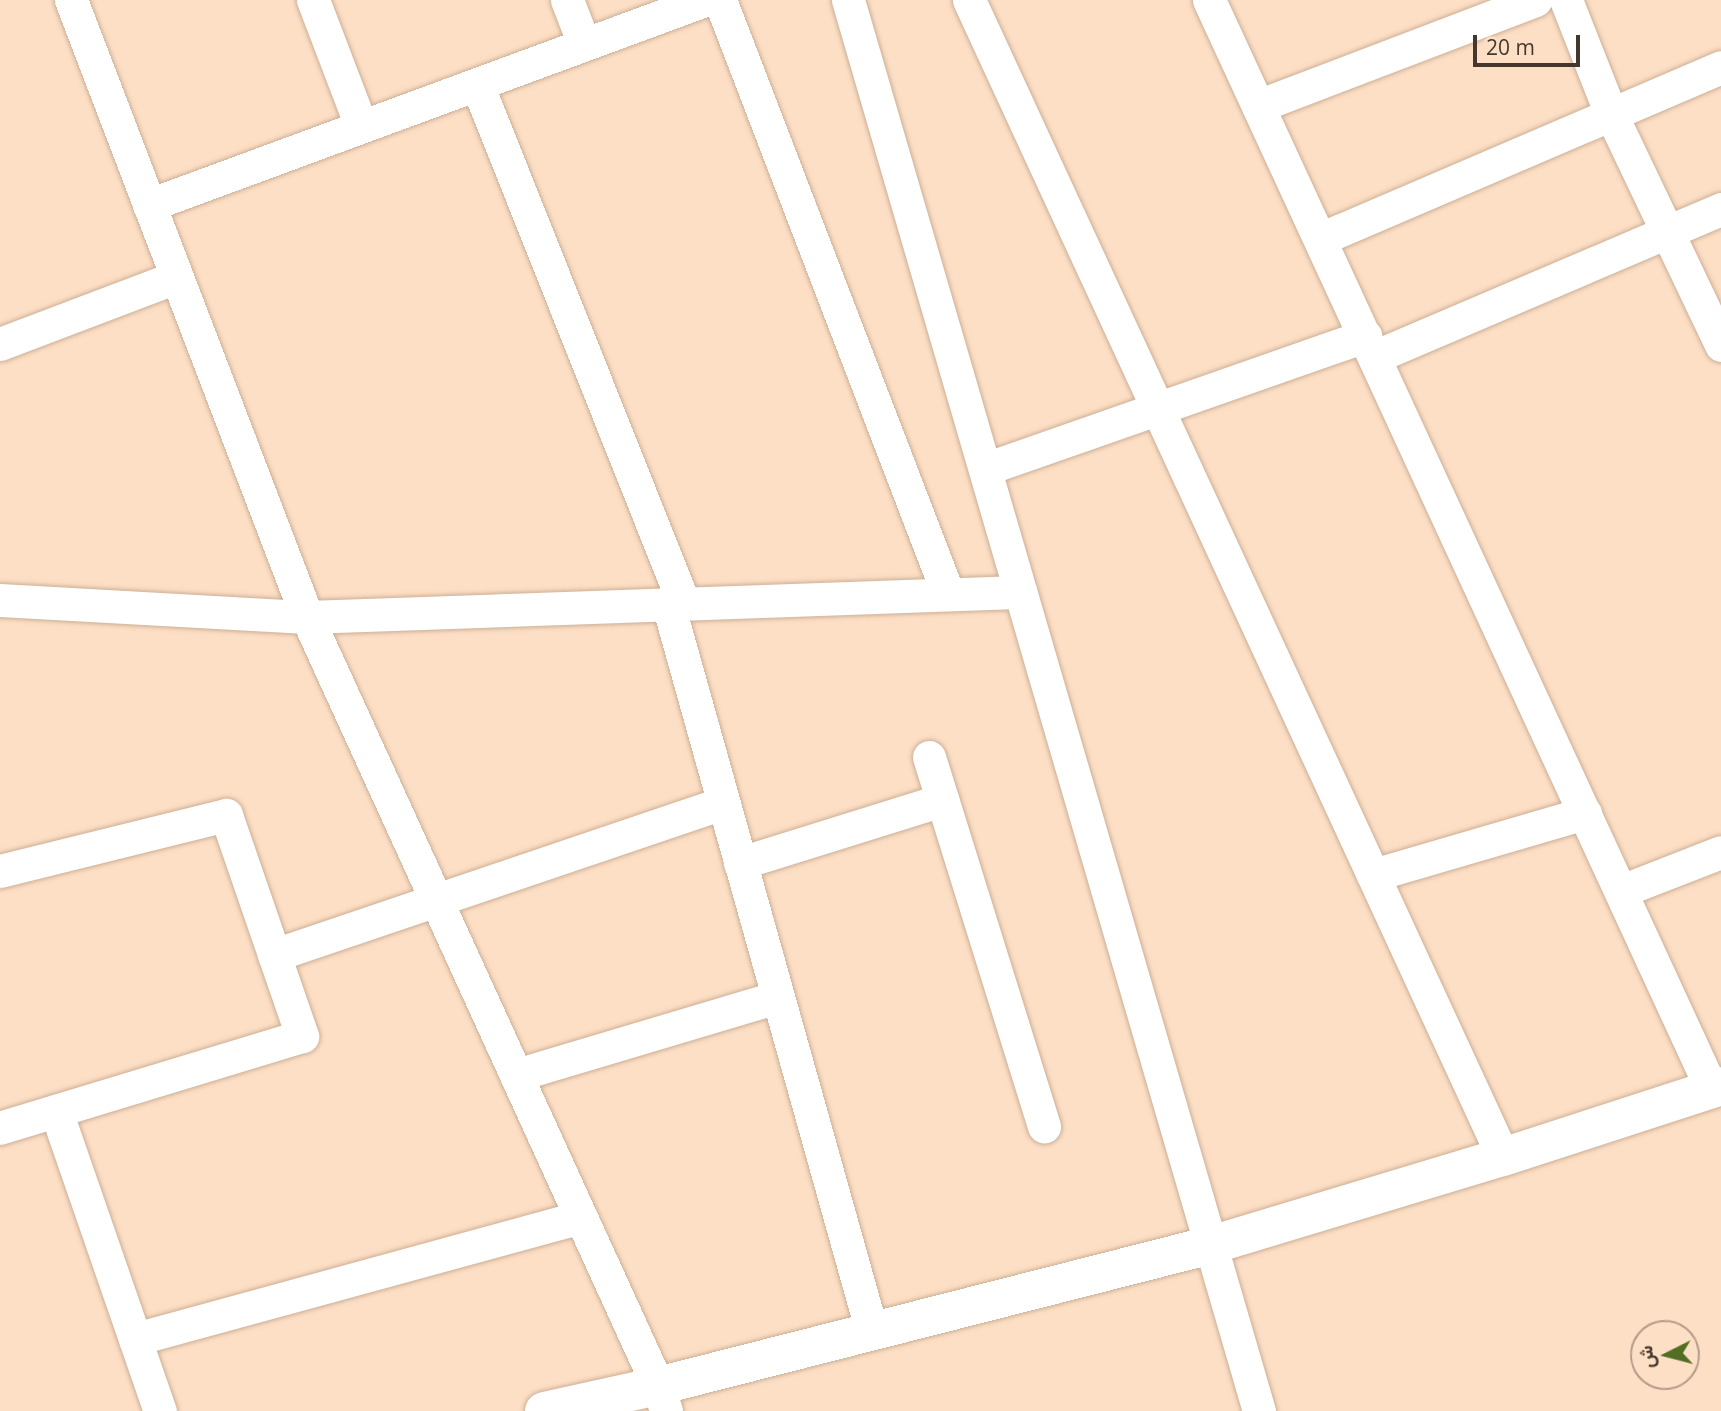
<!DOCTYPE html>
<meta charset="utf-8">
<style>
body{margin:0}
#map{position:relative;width:1721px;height:1411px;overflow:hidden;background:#fddfc5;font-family:"Open Sans",Vazirmatn,sans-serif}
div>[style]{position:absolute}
.roads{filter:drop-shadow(0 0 2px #ccaf96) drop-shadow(0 0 2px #ccaf96)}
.minor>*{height:33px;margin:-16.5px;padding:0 16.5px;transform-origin:16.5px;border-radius:16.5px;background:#fff}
.tertiary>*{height:38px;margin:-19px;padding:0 19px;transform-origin:19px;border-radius:19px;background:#fff}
span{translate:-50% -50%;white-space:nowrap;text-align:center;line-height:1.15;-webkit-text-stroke:7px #fddfc5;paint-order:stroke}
.north{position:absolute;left:1630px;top:1320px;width:70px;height:70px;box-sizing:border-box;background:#fddfc5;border:2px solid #b39c89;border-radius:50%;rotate:264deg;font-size:19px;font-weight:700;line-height:28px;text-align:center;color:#44382e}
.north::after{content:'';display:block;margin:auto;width:24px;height:32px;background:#526e22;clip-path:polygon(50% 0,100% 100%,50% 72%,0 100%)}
.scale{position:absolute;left:1473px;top:35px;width:107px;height:32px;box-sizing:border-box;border:4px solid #44382e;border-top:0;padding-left:9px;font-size:21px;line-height:24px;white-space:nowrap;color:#44382e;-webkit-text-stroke:5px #fddfc5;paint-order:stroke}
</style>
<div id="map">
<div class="roads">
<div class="minor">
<div style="left:71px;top:0;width:661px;rotate:69.07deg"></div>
<div style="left:307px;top:617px;width:845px;rotate:65.47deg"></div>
<div style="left:658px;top:1386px;width:26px;rotate:72deg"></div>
<div style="left:313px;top:0;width:135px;rotate:69.1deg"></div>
<div style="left:567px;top:0;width:47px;rotate:68.9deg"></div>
<div style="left:720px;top:0;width:636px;rotate:69deg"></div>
<div style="left:848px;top:0;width:1470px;rotate:73.76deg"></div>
<div style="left:969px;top:0;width:1274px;rotate:65.22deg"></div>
<div style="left:1209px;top:0;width:1200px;rotate:65.23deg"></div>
<div style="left:1566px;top:0;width:123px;rotate:68.5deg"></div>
<div style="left:1611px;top:114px;width:256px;rotate:64.5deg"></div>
<div style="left:477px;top:84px;width:560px;rotate:68.29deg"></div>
<div style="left:1258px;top:106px;width:297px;rotate:-20.9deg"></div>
<div style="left:149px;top:205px;width:593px;rotate:-20.24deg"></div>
<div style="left:1320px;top:239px;width:436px;rotate:-23.2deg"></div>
<div style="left:0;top:344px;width:188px;rotate:-20.8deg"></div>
<div style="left:1374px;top:357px;width:377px;rotate:-23.1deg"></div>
<div style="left:985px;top:469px;width:403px;rotate:-19.3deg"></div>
<div style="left:0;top:600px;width:307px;rotate:3.2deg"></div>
<div style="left:307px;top:617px;width:714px;rotate:-2.01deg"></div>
<div style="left:668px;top:604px;width:756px;rotate:74.35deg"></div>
<div style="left:929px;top:757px;width:387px;rotate:72.7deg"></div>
<div style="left:740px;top:863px;width:212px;rotate:-17.3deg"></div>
<div style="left:0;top:871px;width:233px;rotate:-13.9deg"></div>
<div style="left:226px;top:815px;width:234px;rotate:71deg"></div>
<div style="left:302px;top:1036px;width:316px;rotate:163.1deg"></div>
<div style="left:1373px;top:875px;width:221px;rotate:-16.3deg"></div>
<div style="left:1621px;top:891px;width:107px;rotate:-21.3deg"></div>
<div style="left:274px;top:955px;width:474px;rotate:-18.7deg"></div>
<div style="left:516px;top:1075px;width:273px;rotate:-16.6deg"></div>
<div style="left:56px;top:1111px;width:318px;rotate:70.9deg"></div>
<div style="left:135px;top:1339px;width:462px;rotate:-15.3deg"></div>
</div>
<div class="tertiary">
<div style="left:544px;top:1411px;width:117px;rotate:-12.4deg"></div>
<div style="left:658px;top:1386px;width:571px;rotate:-14.3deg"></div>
<div style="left:1211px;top:1245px;width:305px;rotate:-16.8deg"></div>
<div style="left:1503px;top:1157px;width:229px;rotate:-18deg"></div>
</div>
</div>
<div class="north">ش</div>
<div class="scale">20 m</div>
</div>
